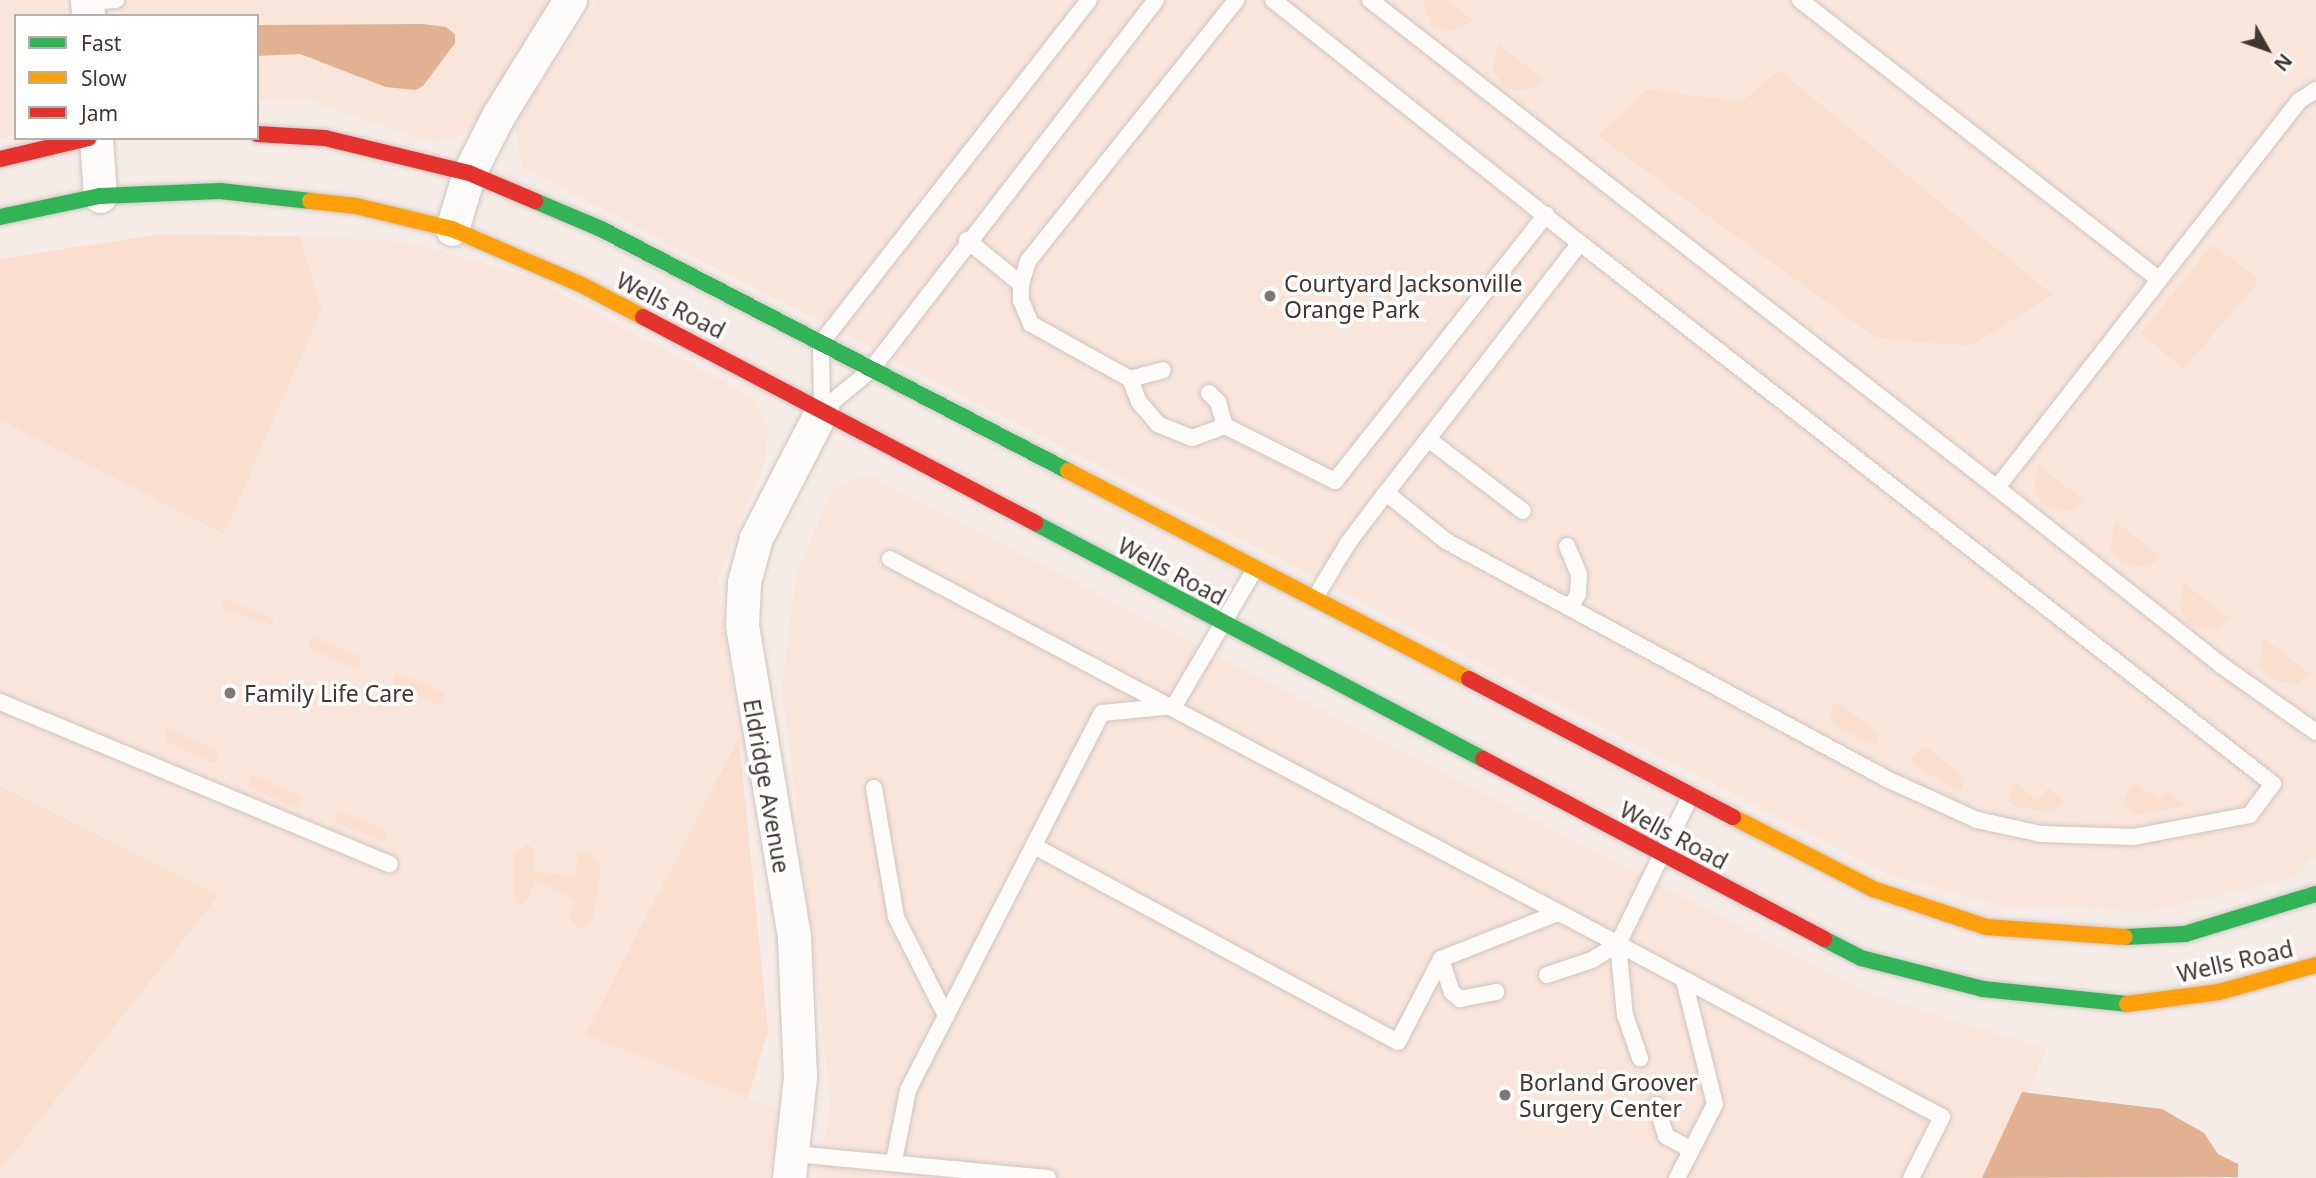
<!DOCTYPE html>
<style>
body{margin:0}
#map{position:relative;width:2316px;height:1178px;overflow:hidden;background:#f6ece7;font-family:"Noto Sans",sans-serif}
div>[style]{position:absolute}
.built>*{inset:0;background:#f9e5da}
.green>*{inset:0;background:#fadfcf}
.water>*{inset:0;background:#e2b192}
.roads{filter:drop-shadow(0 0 2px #cec5c0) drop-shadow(0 0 2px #cec5c0)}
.lane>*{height:16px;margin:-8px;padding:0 8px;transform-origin:8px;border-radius:8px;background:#fefcfb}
.street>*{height:33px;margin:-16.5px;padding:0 16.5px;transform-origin:16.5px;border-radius:16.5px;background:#fefcfb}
.fast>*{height:16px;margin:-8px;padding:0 8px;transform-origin:8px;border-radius:8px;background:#30b455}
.slow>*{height:16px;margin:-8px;padding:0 8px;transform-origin:8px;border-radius:8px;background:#ff9f0a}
.jam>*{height:16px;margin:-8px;padding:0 8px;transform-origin:8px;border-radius:8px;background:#e5322d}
.dots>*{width:19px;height:19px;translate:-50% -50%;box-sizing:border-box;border:4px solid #fff;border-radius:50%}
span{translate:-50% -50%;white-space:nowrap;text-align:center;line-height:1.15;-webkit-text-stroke:7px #fff;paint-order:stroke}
.poi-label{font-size:23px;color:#423730}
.left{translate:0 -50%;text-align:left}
.street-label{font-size:23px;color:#423730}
.legend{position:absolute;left:14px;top:14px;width:245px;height:126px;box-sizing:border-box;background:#fff;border:2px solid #b3afac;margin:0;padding:9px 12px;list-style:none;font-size:21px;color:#423730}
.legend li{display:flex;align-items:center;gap:14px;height:35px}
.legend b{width:35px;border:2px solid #b3afac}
.north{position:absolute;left:2232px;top:14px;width:70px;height:70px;-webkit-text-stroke:5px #fff;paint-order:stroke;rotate:130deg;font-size:19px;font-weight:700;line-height:28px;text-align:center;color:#423730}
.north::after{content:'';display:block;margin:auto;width:24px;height:32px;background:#423730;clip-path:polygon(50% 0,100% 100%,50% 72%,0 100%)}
</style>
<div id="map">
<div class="built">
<div style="clip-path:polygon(0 0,65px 0,66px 16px,16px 16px,16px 134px,0 139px)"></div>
<div style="clip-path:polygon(119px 0,555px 0,472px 127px,452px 141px,429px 142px,308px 100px,257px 100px,257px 16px,120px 16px)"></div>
<div style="clip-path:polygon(597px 0,2316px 0,2316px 854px,2295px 878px,2148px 912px,2000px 906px,1890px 875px,523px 168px,514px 123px)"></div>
<div style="clip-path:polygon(299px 236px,409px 242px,530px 277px,751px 397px,768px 427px,765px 461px,718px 579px,739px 737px,585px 1035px,782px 1111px,768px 1178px,0 1178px,0 1170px,218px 895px,0 786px,0 420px,224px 534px,322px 309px)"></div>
<div style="clip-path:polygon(865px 473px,1872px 995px,2047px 1049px,1989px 1178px,815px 1178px,831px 1106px,782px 686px,796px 573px,832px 491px)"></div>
</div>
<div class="green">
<div style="clip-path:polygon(1422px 0,1448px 0,1473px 20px,1461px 29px,1446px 31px,1432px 25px)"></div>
<div style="clip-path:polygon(1498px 44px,1544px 80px,1532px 89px,1516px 91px,1503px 85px,1493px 70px)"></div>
<div style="clip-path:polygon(1779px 70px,2053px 295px,1970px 346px,1876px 338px,1598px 136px,1647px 89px,1741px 102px)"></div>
<div style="clip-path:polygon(160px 234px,299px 236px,322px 309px,224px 534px,0 420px,0 259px)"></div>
<div style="clip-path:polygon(2212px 245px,2256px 276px,2257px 284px,2183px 369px,2141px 333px)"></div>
<div style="clip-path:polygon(2038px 465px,2085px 501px,2072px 510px,2057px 511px,2044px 505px,2034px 491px)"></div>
<div style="clip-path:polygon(2115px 521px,2161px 557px,2149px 566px,2134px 567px,2120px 561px,2110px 547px)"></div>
<div style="clip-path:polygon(2184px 583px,2230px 619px,2218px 628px,2202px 629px,2189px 624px,2179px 609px)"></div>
<div style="clip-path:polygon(226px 599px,273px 619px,274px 627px,224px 608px,221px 602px)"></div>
<div style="clip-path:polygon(314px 637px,361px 657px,360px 667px,356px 669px,310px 649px,309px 639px)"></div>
<div style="clip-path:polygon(2264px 638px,2310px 674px,2298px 684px,2269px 679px,2259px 664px)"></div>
<div style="clip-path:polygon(398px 673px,445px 693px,444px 703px,440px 705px,394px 685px,393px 676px)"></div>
<div style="clip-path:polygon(1839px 703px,1879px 734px,1875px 745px,1834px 725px,1829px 714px,1833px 705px)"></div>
<div style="clip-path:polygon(171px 730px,218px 750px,217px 760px,213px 763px,166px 742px,166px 732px)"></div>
<div style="clip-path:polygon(739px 737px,768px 1031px,748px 1098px,585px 1035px)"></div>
<div style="clip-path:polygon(1920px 748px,1928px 748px,1964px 777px,1962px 788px,1956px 790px,1915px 766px,1911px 759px)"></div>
<div style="clip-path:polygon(254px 775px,301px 796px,301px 806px,296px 808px,249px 787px,249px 778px)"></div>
<div style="clip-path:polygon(2018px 784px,2037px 800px,2048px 788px,2066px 803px,2051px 813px,2013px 806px,2008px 800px,2012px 785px)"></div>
<div style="clip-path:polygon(2138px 785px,2159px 800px,2167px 791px,2188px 806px,2136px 815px,2126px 809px,2123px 801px,2131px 786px)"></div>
<div style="clip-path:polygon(0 786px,219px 895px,0 1170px)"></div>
<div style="clip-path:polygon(340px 811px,387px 831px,387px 842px,336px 823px,336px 814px)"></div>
<div style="clip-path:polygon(528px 844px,535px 852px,533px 871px,575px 877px,578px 853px,591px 852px,597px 860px,601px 868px,593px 919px,588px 925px,581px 929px,568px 917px,576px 900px,536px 881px,526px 902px,521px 905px,515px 901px,513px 854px)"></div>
</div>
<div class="water">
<div style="clip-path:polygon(423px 24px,446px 27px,455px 34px,455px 43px,423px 86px,415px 90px,386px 87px,300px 54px,257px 56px,257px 25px)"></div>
<div style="clip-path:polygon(2022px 1092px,2162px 1109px,2204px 1133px,2218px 1154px,2238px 1164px,2238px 1177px,1982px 1178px)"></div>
</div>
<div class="roads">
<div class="lane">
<div style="left:1273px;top:0;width:392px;rotate:38.4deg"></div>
<div style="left:1370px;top:0;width:795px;rotate:37.89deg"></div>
<div style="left:1800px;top:0;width:454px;rotate:37.9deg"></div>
<div style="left:87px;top:2px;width:29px;rotate:-4deg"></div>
<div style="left:2316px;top:90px;width:20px;rotate:147deg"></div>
<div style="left:2299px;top:101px;width:491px;rotate:128deg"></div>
<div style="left:1997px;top:488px;width:285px;rotate:38.3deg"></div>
<div style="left:2221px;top:665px;width:116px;rotate:35.2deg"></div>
<div style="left:967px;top:240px;width:70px;rotate:39.2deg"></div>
<div style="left:1130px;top:379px;width:34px;rotate:-15deg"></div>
<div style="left:1209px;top:393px;width:13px;rotate:45deg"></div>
<div style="left:1218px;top:402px;width:25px;rotate:74deg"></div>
<div style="left:822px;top:410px;width:63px;rotate:-39.2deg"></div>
<div style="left:871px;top:370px;width:467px;rotate:-52.4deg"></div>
<div style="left:822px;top:410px;width:67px;rotate:-90.9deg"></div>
<div style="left:821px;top:343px;width:435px;rotate:-52deg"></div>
<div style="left:1225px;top:426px;width:35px;rotate:160deg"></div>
<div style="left:1192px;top:438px;width:37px;rotate:-158deg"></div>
<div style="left:1158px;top:424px;width:29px;rotate:-131deg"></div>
<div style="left:1139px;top:402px;width:25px;rotate:-111deg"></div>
<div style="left:1130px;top:379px;width:113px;rotate:-150.9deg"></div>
<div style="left:1031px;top:324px;width:26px;rotate:-113deg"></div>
<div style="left:1021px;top:300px;width:16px;rotate:-90deg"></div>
<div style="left:1021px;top:284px;width:24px;rotate:-73deg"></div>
<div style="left:1028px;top:261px;width:334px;rotate:-51.4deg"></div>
<div style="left:1225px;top:426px;width:123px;rotate:26.6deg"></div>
<div style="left:1335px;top:481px;width:340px;rotate:-51.6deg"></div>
<div style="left:1428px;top:439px;width:119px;rotate:37.2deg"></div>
<div style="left:1567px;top:546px;width:30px;rotate:67deg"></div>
<div style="left:1579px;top:574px;width:20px;rotate:93deg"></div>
<div style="left:1578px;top:594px;width:14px;rotate:120deg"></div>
<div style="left:890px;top:559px;width:824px;rotate:27.87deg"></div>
<div style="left:1315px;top:598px;width:64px;rotate:-59deg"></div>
<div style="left:1348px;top:543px;width:63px;rotate:-52.8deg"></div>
<div style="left:1386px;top:493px;width:316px;rotate:-52.2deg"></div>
<div style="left:1580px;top:243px;width:879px;rotate:37.98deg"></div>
<div style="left:2273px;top:784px;width:39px;rotate:127deg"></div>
<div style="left:2250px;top:815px;width:118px;rotate:169.3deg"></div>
<div style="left:2134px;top:837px;width:93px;rotate:-178.2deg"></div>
<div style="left:2041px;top:834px;width:66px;rotate:-167.7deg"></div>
<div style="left:1977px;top:820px;width:99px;rotate:-155.5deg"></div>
<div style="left:1887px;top:779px;width:501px;rotate:-151.65deg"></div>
<div style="left:1446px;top:541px;width:77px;rotate:-141.3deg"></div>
<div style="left:0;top:702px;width:422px;rotate:22.6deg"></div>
<div style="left:1174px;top:706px;width:159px;rotate:-59.4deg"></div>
<div style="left:874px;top:788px;width:131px;rotate:80.3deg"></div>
<div style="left:896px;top:917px;width:111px;rotate:63.2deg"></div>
<div style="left:1691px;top:795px;width:166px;rotate:116.1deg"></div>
<div style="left:1618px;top:944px;width:367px;rotate:28.1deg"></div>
<div style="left:1942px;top:1117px;width:68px;rotate:116.9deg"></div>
<div style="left:1034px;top:846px;width:413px;rotate:28.3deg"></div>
<div style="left:1398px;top:1042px;width:93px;rotate:-62.6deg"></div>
<div style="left:1441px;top:959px;width:126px;rotate:-21.5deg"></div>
<div style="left:1618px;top:944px;width:71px;rotate:84.4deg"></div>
<div style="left:1625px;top:1015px;width:46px;rotate:70.8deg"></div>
<div style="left:1441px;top:959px;width:35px;rotate:72deg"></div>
<div style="left:1452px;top:992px;width:11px;rotate:41deg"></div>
<div style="left:1460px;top:999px;width:37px;rotate:-11deg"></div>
<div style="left:1547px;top:975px;width:47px;rotate:-18.4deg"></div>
<div style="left:1592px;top:960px;width:31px;rotate:-32deg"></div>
<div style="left:1656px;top:1105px;width:33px;rotate:72deg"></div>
<div style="left:1666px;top:1136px;width:29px;rotate:29deg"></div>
<div style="left:794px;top:1154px;width:255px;rotate:5.4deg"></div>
<div style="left:894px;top:1161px;width:72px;rotate:-78.8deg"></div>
<div style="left:908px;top:1090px;width:424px;rotate:-62.8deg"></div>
<div style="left:1102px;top:713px;width:72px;rotate:-5.6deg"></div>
<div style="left:1677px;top:1178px;width:83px;rotate:-62.8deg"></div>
<div style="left:1715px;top:1104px;width:127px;rotate:-104.1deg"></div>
</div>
<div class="street">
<div style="left:87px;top:0;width:16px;rotate:86deg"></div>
<div style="left:96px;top:138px;width:58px;rotate:86.1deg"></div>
<div style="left:452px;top:229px;width:59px;rotate:-73.1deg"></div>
<div style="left:469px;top:173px;width:64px;rotate:-63deg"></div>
<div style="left:498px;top:116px;width:137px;rotate:-58.2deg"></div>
<div style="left:789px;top:1178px;width:103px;rotate:-83.8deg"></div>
<div style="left:800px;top:1076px;width:140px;rotate:-92.5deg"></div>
<div style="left:794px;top:936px;width:315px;rotate:-99.5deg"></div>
<div style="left:742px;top:625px;width:43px;rotate:-87.3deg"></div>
<div style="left:744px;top:582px;width:46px;rotate:-74.7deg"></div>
<div style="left:756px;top:538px;width:144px;rotate:-62.7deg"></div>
</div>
<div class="fast">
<div style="left:535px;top:201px;width:72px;rotate:23deg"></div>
<div style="left:601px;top:229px;width:526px;rotate:27.39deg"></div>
<div style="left:0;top:217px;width:102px;rotate:-11.9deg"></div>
<div style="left:100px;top:196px;width:120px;rotate:-2.4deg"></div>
<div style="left:220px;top:191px;width:91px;rotate:6.3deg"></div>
<div style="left:1035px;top:523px;width:506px;rotate:27.78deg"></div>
<div style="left:2125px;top:937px;width:60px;rotate:-2.9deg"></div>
<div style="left:2185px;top:934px;width:137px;rotate:-17deg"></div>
<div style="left:1824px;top:939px;width:42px;rotate:27.2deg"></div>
<div style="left:1861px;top:958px;width:126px;rotate:14.3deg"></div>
<div style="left:1983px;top:989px;width:145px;rotate:5.9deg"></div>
</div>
<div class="slow">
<div style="left:310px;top:201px;width:46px;rotate:6.2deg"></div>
<div style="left:356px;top:206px;width:99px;rotate:13.5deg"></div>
<div style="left:452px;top:229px;width:139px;rotate:23.3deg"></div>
<div style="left:580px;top:284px;width:71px;rotate:27.6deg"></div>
<div style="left:1068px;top:471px;width:452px;rotate:27.4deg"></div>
<div style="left:1733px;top:817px;width:157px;rotate:27.2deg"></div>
<div style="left:1873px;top:889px;width:119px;rotate:18.6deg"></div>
<div style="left:1986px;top:927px;width:139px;rotate:4.1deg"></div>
<div style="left:2127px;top:1004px;width:93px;rotate:-7.4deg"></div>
<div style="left:2219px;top:992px;width:101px;rotate:-15.6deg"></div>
</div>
<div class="jam">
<div style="left:257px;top:134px;width:68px;rotate:3.4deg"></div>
<div style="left:325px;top:138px;width:148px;rotate:13.7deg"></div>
<div style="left:469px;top:173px;width:72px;rotate:23deg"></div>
<div style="left:0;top:159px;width:91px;rotate:-13.3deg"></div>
<div style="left:643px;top:317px;width:443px;rotate:27.7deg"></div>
<div style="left:1469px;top:679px;width:298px;rotate:27.6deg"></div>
<div style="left:1483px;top:759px;width:386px;rotate:27.8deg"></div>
</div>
</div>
<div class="dots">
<div style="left:1270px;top:296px;background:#817670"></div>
<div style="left:230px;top:693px;background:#817670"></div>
<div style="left:1505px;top:1095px;background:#817670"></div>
</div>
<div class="poi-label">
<span class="left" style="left:1284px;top:296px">Courtyard Jacksonville<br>Orange Park</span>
<span class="left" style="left:244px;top:693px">Family Life Care</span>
<span class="left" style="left:1519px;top:1095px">Borland Groover<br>Surgery Center</span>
</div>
<div class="street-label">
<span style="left:671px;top:305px;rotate:27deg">Wells Road</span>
<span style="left:1172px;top:571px;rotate:28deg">Wells Road</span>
<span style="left:767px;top:786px;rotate:80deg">Eldridge Avenue</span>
<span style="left:1674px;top:835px;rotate:28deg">Wells Road</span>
<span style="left:2235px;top:961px;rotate:-13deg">Wells Road</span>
</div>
<ul class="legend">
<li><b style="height:9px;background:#30b455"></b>Fast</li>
<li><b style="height:9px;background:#ff9f0a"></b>Slow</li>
<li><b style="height:9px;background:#e5322d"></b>Jam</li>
</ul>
<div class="north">N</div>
</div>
